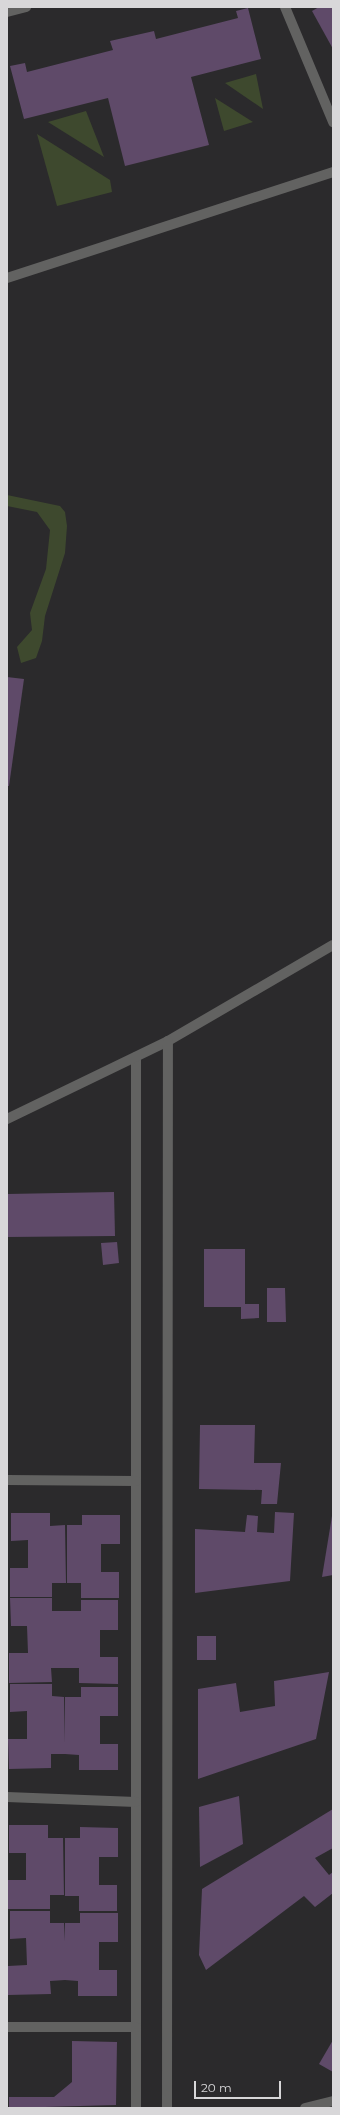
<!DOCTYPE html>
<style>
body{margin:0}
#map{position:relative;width:340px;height:2115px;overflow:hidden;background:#2b2a2c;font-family:Montserrat,sans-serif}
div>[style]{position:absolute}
.green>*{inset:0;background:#3e492e}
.building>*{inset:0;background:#5f4a69}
.street>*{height:10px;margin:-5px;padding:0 5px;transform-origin:5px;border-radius:5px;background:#626261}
span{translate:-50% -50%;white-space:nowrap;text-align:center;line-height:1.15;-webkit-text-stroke:4px #2b2a2c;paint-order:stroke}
.frame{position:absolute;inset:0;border:8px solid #d8d7d9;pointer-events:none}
.scale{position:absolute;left:194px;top:2081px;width:87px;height:18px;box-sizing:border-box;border:2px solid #d8d7d9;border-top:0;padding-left:5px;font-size:12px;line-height:14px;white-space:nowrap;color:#d8d7d9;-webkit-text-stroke:3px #2b2a2c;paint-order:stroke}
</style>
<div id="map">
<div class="green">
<div style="clip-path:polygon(256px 74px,263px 109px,225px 83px)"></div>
<div style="clip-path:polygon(215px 98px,253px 122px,224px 131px)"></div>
<div style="clip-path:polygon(86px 111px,104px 157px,48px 122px)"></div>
<div style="clip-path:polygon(37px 134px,110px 180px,112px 192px,57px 206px)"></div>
<div style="clip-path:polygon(7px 495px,60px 506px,65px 512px,67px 526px,65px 553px,45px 616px,42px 641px,36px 658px,21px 663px,17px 647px,32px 630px,30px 613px,46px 569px,50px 530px,37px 512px,7px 506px)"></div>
</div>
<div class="building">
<div style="clip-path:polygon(319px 7px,333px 7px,333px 49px,312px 11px)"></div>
<div style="clip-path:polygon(248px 8px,261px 59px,191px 77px,209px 145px,125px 166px,108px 98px,24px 119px,10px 66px,25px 63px,27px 72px,113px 50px,110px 41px,154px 31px,156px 39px,238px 18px,236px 11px)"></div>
<div style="clip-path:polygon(7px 677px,24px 679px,9px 786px,7px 786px)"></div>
<div style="clip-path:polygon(114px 1192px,115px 1236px,7px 1237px,7px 1194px)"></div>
<div style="clip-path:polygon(117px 1242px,119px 1263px,103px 1265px,101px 1243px)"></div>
<div style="clip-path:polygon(204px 1249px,245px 1249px,245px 1304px,259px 1304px,259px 1318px,241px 1319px,241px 1307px,204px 1307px)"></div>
<div style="clip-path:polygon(267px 1288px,285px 1288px,286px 1322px,267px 1322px)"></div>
<div style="clip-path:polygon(200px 1425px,255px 1425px,254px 1463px,281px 1463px,277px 1504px,261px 1504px,262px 1490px,199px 1489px)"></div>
<div style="clip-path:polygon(275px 1512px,294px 1513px,290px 1581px,195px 1593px,195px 1529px,245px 1532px,247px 1515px,258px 1516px,257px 1532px,274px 1533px)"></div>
<div style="clip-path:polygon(11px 1513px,50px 1513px,50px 1526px,65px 1525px,66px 1583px,52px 1583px,52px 1597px,10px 1597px,10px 1568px,28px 1568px,28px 1540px,11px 1541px)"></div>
<div style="clip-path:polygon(82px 1515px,120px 1515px,120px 1544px,101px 1544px,101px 1572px,119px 1572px,119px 1598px,81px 1598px,81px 1583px,67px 1583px,67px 1525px,82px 1525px)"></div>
<div style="clip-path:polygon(332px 1516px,333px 1575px,322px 1577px)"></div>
<div style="clip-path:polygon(10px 1598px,52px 1598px,52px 1611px,65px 1611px,65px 1629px,65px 1611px,81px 1611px,81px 1600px,118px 1600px,118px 1630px,100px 1630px,100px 1657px,118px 1657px,118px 1684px,79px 1683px,79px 1668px,51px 1668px,52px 1682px,9px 1683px,9px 1653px,28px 1653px,27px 1626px,11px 1626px)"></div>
<div style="clip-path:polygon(197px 1636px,216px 1636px,216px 1660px,197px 1660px)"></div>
<div style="clip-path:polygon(329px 1672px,316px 1739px,198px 1779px,198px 1689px,236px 1683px,240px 1712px,275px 1706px,274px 1681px)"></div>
<div style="clip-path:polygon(10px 1684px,52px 1684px,52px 1696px,64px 1697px,65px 1743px,65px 1697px,81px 1697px,81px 1687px,118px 1687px,118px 1716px,100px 1716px,100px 1744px,118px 1744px,118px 1770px,79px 1770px,79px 1755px,65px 1754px,51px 1754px,51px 1768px,9px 1769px,8px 1739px,27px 1739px,27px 1711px,10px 1712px)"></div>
<div style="clip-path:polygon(239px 1796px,243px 1844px,200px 1867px,199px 1807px)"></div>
<div style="clip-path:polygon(333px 1809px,333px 1848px,315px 1858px,329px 1875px,333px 1872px,333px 1893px,315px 1907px,304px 1896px,206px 1970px,199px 1955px,202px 1889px)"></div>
<div style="clip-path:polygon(9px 1825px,48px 1825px,48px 1838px,63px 1838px,64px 1895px,50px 1895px,50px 1909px,8px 1909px,8px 1880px,26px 1880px,26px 1853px,9px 1853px)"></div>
<div style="clip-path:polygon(80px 1827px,118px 1828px,118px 1857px,99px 1857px,99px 1885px,117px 1885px,117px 1911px,79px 1911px,79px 1896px,65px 1896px,65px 1838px,80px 1838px)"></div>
<div style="clip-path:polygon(10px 1911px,50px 1911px,50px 1923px,64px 1923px,64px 1941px,65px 1923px,80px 1923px,80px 1913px,118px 1913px,118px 1942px,99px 1942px,99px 1970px,117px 1970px,117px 1996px,78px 1996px,78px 1981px,65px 1980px,50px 1981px,51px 1994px,8px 1995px,8px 1966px,27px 1965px,26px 1938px,10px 1939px)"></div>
<div style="clip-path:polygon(333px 2040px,333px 2072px,319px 2064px)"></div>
<div style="clip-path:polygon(72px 2041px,117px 2042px,116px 2105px,9px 2108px,9px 2097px,54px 2097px,72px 2082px)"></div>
</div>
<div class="street">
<div style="left:285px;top:7px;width:125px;rotate:67.3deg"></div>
<div style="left:7px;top:12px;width:20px;rotate:-15deg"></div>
<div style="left:7px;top:278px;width:343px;rotate:-18deg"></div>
<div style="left:136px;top:1057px;width:1051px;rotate:90deg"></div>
<div style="left:7px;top:1119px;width:179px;rotate:-25.8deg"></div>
<div style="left:168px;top:1041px;width:191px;rotate:-30.2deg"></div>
<div style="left:7px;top:1480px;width:129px;rotate:0.4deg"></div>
<div style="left:7px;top:1797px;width:129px;rotate:2.2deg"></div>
<div style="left:7px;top:2027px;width:129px"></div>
<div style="left:167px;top:2108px;width:1067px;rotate:-89.95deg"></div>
<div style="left:305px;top:2108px;width:29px;rotate:-14deg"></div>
</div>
<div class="frame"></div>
<div class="scale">20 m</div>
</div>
